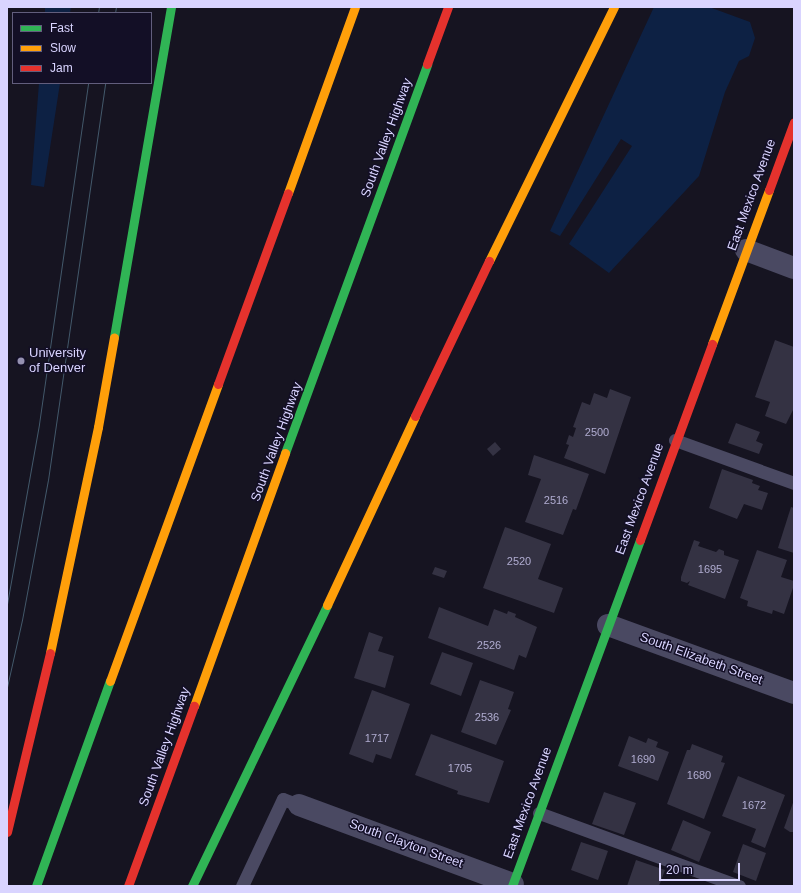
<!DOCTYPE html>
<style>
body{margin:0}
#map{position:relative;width:801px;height:893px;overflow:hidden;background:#161421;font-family:Helvetica,sans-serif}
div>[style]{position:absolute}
.water>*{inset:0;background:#0d2144}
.building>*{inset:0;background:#343243}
.lane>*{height:13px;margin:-6.5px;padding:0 6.5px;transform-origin:6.5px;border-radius:6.5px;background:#4a4962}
.street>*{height:22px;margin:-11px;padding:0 11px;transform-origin:11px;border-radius:11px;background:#4a4962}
.fast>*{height:9px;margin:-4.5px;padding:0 4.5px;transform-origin:4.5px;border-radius:4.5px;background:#30b455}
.slow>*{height:9px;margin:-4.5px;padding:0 4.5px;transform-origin:4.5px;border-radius:4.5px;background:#ff9f0a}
.jam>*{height:9px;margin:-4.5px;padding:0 4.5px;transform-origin:4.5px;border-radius:4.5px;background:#e5322d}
.tram>*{height:1px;margin:-0.5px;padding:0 0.5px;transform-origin:0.5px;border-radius:0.5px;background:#43596b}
.dots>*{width:11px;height:11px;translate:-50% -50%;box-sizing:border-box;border:2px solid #130f26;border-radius:50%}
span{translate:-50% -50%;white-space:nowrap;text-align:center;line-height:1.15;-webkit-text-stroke:3px #130f26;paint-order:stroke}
.number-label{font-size:11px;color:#b0acd0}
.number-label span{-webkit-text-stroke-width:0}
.street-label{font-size:13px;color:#d9d4ff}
.poi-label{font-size:13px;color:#d9d4ff}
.left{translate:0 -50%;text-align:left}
.frame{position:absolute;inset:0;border:8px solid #d9d4ff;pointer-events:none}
.legend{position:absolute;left:12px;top:12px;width:140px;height:72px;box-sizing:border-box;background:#130f26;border:1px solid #625e7d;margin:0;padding:5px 7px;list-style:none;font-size:12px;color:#d9d4ff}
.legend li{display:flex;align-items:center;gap:8px;height:20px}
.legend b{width:20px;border:1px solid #625e7d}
.scale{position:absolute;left:659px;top:863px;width:81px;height:18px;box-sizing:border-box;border:2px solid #d9d4ff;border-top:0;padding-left:5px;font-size:12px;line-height:14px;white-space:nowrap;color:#d9d4ff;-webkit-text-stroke:3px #130f26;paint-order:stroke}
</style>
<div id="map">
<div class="water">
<div style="clip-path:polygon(45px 7px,71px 7px,70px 13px,45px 13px)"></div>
<div style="clip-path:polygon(654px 7px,709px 7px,750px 22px,755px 38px,749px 56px,739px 61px,725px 92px,699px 176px,609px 273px,569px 244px,632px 146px,621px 139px,560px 236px,550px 231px)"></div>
<div style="clip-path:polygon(39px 83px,60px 83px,44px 187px,31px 185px)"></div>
</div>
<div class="building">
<div style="clip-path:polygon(775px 340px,794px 347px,794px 408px,786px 424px,765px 416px,770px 402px,755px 397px)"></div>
<div style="clip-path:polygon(610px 389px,631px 397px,605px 474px,564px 458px,569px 445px,566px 444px,569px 435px,573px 437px,576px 428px,573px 427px,582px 402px,590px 405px,594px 393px,607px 398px)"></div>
<div style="clip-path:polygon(736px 423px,760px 432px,756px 441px,763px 444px,759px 454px,728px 443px)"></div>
<div style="clip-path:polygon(495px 442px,501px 449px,493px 456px,487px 449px)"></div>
<div style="clip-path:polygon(534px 455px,589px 474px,576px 510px,573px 509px,563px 535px,525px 522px,541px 479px,528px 475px)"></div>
<div style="clip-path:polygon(722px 469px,753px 480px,752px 483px,760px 486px,758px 490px,768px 493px,762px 510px,744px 504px,737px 519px,709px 508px)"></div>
<div style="clip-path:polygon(791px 507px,794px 508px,794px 553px,778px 548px)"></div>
<div style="clip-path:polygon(505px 527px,551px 544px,538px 579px,563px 588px,554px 613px,483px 588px)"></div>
<div style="clip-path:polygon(694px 540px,700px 542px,698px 546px,716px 552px,719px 549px,724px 551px,724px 555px,739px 560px,725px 599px,688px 585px,690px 581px,687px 583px,681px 581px,681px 577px)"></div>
<div style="clip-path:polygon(757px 550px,787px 560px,781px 577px,794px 581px,794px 585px,784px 614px,773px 610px,772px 614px,747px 606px,748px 601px,740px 598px)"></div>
<div style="clip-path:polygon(435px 567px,447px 571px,444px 578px,432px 574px)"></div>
<div style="clip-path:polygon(439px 607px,488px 626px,494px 609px,507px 614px,508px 611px,516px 614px,515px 617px,537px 627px,526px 658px,519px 655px,514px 670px,428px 638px)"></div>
<div style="clip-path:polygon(369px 632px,383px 637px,378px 651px,394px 656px,385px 688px,354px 678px)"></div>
<div style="clip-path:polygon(442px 652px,473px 663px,461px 696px,430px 684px)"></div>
<div style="clip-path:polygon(480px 680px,514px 692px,508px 709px,511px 710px,496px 745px,461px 732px)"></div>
<div style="clip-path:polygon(372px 690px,410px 704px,391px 759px,376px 754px,373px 763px,349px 754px)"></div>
<div style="clip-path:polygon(431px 734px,504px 761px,489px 803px,457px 794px,458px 791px,415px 775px)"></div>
<div style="clip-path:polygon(629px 736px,646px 743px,648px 738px,658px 742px,656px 747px,669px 752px,658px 781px,618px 766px)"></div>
<div style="clip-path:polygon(692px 744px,723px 756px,721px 762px,725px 763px,704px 819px,667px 804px,687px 750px,690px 750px)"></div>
<div style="clip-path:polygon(738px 776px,785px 795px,765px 848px,751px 842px,756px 829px,722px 816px)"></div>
<div style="clip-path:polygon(604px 792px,636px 803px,624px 835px,592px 824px)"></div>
<div style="clip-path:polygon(794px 800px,794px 832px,790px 832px,784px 828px)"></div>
<div style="clip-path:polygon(683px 820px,711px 832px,699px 862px,671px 850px)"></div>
<div style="clip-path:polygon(581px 842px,608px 851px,598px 880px,571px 870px)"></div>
<div style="clip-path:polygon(743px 844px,766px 853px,756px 881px,733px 872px)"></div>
<div style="clip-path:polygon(636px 860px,665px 870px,659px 886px,627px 886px)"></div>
</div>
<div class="lane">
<div style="left:675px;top:440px;width:127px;rotate:19.9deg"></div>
<div style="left:539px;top:813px;width:213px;rotate:20.1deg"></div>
<div style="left:242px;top:886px;width:96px;rotate:-64.8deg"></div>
<div style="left:283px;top:799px;width:17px;rotate:21deg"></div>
</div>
<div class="street">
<div style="left:746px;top:250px;width:51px;rotate:20.6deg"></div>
<div style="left:608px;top:625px;width:198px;rotate:20.1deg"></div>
<div style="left:299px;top:805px;width:228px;rotate:20.3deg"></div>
</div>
<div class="fast">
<div style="left:114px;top:337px;width:335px;rotate:-80.2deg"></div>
<div style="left:285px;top:453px;width:414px;rotate:-69.9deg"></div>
<div style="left:36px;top:886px;width:218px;rotate:-70.2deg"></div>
<div style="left:192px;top:886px;width:312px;rotate:-64.3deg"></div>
<div style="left:512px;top:886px;width:369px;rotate:-69.7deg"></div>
</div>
<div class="slow">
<div style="left:288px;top:193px;width:198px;rotate:-70.2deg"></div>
<div style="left:489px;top:261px;width:283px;rotate:-63.8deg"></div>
<div style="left:712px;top:344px;width:164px;rotate:-69.7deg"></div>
<div style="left:327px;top:605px;width:208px;rotate:-65deg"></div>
<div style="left:50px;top:653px;width:231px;rotate:-78deg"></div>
<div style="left:98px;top:427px;width:91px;rotate:-79.9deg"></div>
<div style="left:110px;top:681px;width:316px;rotate:-70deg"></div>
<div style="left:194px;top:706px;width:269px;rotate:-70.2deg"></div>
</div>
<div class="jam">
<div style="left:427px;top:64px;width:61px;rotate:-69.8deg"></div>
<div style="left:769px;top:190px;width:72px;rotate:-69.8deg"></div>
<div style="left:218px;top:384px;width:203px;rotate:-69.9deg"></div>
<div style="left:415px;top:416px;width:172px;rotate:-64.5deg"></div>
<div style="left:640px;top:540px;width:209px;rotate:-69.8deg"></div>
<div style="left:7px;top:832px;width:184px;rotate:-76.5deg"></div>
<div style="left:128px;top:886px;width:192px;rotate:-69.9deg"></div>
</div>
<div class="tram">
<div style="left:98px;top:13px;width:6px;rotate:-81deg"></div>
<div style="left:115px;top:13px;width:6px;rotate:-81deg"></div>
<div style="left:7px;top:604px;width:183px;rotate:-79.9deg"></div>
<div style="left:39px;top:424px;width:345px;rotate:-81.8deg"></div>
<div style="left:7px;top:687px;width:69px;rotate:-77.4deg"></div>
<div style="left:22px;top:620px;width:142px;rotate:-79.5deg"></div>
<div style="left:48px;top:480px;width:401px;rotate:-81.8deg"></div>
</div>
<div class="dots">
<div style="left:21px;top:361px;background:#9591b1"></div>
</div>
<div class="number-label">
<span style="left:597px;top:432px">2500</span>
<span style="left:556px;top:500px">2516</span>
<span style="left:519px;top:561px">2520</span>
<span style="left:710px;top:569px">1695</span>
<span style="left:489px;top:645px">2526</span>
<span style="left:487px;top:717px">2536</span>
<span style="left:377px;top:738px">1717</span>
<span style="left:643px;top:759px">1690</span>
<span style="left:460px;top:768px">1705</span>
<span style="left:699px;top:775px">1680</span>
<span style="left:754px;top:805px">1672</span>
</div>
<div class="street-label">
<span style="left:387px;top:138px;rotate:-70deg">South Valley Highway</span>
<span style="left:752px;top:195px;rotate:-70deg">East Mexico Avenue</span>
<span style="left:277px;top:442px;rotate:-70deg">South Valley Highway</span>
<span style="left:640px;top:499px;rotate:-70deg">East Mexico Avenue</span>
<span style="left:701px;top:659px;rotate:20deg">South Elizabeth Street</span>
<span style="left:165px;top:747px;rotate:-70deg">South Valley Highway</span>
<span style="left:528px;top:803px;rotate:-70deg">East Mexico Avenue</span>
<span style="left:406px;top:844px;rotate:20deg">South Clayton Street</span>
</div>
<div class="poi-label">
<span class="left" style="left:29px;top:361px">University<br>of Denver</span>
</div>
<div class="frame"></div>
<ul class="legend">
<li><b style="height:5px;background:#30b455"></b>Fast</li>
<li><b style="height:5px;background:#ff9f0a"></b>Slow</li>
<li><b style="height:5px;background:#e5322d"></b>Jam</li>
</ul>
<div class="scale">20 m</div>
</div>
